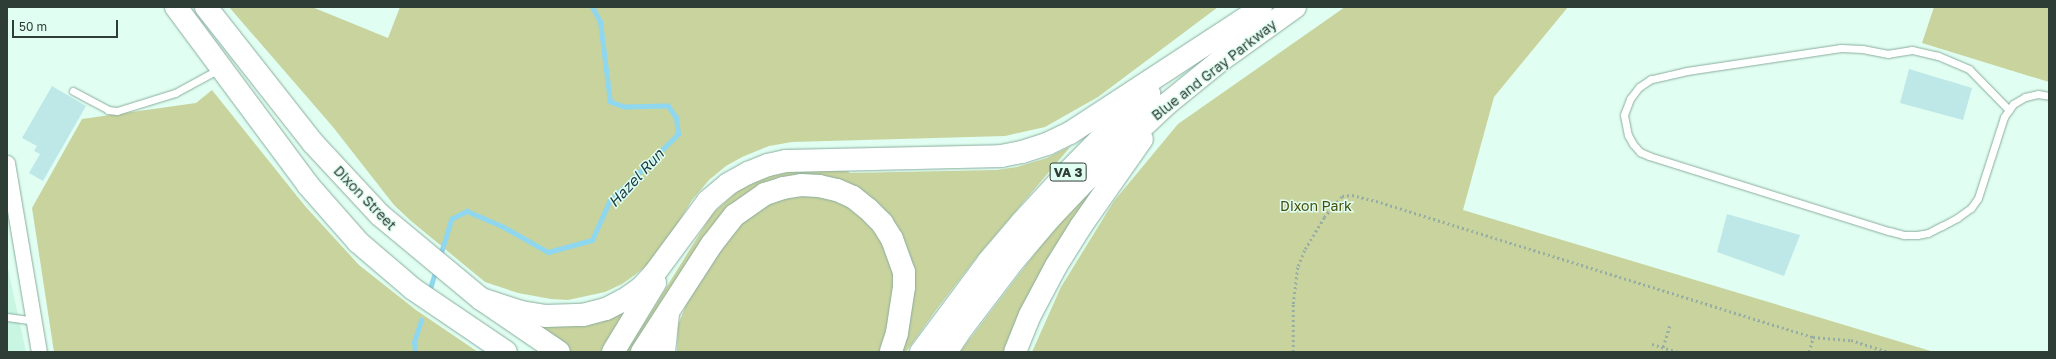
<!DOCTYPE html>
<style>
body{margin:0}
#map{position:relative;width:2056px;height:359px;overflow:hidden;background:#e0fef1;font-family:"Golos Text",sans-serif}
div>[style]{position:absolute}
.built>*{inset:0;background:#c8f6e3}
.green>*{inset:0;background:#c9d39e}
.stream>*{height:4.5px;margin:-2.25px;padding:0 2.25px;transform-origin:2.25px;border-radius:2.25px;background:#8fd7ee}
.building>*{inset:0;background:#bee8e7}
.path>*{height:2.5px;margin-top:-1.25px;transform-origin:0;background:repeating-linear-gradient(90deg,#96aea4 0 2px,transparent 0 5px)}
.roads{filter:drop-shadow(0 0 1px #89ad9e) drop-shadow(0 0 1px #89ad9e)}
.lane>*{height:7px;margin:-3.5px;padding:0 3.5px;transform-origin:3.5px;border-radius:3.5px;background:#fff}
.street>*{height:15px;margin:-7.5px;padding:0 7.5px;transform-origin:7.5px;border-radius:7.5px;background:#fff}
.primary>*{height:22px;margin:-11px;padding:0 11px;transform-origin:11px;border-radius:11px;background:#fff}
.highway>*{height:22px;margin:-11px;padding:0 11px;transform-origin:11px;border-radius:11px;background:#fff}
span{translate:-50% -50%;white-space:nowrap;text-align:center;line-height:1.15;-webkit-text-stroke:3px #e0fef1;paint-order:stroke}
.shield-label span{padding:1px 3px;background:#e0fef1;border:1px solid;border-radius:3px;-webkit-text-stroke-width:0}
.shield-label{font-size:13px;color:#2f3d37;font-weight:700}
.street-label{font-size:14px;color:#2f3d37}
.park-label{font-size:14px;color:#464e0a}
.water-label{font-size:15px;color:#193b45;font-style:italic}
.frame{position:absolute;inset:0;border:8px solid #2f3d37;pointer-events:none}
.scale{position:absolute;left:12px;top:20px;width:106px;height:18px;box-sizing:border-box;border:2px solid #2f3d37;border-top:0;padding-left:5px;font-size:12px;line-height:14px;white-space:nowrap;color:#2f3d37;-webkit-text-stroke:3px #e0fef1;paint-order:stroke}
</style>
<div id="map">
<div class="built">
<div style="clip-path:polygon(7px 264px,26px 352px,7px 352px)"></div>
</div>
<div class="green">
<div style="clip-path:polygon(229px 7px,312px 7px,388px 38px,400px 7px,1218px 7px,1098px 97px,1045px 127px,1005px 136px,792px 142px,769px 146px,742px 157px,726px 166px,709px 180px,692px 200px,672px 233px,647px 265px,636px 274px,622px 284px,605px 292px,568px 300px,551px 299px,518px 293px,485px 282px,411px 221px,394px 205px,333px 127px)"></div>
<div style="clip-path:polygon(1345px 7px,1568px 7px,1494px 97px,1463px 210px,1934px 352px,1032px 352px,1061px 287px,1114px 201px,1178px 124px)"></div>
<div style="clip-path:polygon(1934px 7px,2049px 7px,2049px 82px,1922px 43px)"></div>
<div style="clip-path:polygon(212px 90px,305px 206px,359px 265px,416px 310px,478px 352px,54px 352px,32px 208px,82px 119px,196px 103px)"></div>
<div style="clip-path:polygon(1071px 146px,976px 258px,936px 310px,906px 352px,900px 352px,908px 319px,872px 204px,769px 185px,635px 352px,626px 352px,712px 214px,741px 188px,769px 176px,800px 170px,847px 171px,850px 173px,997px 170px,1017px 167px,1047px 158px)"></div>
<div style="clip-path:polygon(1086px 195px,1090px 200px,1014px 326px,1004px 352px,960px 352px,1046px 239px)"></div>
<div style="clip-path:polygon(789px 196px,832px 197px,867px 213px,896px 267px,891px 319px,881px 352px,677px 352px,678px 325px,688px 300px,735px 226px,769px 202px)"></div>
<div style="clip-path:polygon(634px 302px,605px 352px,571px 352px,518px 318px)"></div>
</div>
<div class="stream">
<div style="left:440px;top:256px;width:39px;rotate:-73deg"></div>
<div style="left:451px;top:219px;width:18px;rotate:-27deg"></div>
<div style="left:467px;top:211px;width:40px;rotate:23.4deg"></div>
<div style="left:504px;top:227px;width:51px;rotate:29.6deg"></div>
<div style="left:548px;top:252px;width:46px;rotate:-15.3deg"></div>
<div style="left:592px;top:240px;width:42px;rotate:-65.9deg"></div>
<div style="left:609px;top:202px;width:97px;rotate:-44.6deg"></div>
<div style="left:678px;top:134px;width:16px;rotate:-97deg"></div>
<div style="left:676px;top:118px;width:14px;rotate:-124deg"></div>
<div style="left:668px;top:106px;width:44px;rotate:178.7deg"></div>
<div style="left:624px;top:107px;width:15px;rotate:-160deg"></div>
<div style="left:610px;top:102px;width:81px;rotate:-97.1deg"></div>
<div style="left:600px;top:22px;width:17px;rotate:-118deg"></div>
<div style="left:429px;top:292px;width:24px;rotate:-73deg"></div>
<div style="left:415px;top:352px;width:10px;rotate:-96deg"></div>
<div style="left:414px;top:342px;width:23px;rotate:-72deg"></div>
</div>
<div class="building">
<div style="clip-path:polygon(1909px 69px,1972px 88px,1963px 120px,1900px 103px)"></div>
<div style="clip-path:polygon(52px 86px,86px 106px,43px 181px,29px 173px,40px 154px,34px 151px,37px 146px,22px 138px)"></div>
<div style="clip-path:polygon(1727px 214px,1800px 235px,1784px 276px,1717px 252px)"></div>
</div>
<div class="path">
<div style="left:1652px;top:344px;width:28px;rotate:17deg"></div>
<div style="left:1663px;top:347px;width:24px;rotate:-73deg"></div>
<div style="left:1293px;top:352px;width:48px;rotate:-90deg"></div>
<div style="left:1293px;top:304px;width:38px;rotate:-83deg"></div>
<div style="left:1298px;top:266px;width:18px;rotate:-68deg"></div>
<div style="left:1305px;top:249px;width:37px;rotate:-59deg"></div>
<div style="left:1324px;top:217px;width:28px;rotate:-49deg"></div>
<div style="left:1342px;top:196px;width:10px;rotate:-6deg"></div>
<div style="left:1352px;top:195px;width:25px;rotate:14deg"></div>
<div style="left:1376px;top:201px;width:458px;rotate:17.3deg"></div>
<div style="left:1813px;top:337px;width:38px;rotate:5deg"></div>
<div style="left:1851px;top:340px;width:39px;rotate:18deg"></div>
<div style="left:1809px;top:352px;width:16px;rotate:-75deg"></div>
</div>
<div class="roads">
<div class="lane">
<div style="left:73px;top:91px;width:40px;rotate:28deg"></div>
<div style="left:108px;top:110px;width:9px;rotate:6deg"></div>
<div style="left:117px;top:111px;width:61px;rotate:-17.2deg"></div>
<div style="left:175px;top:93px;width:50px;rotate:-28.6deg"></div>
<div style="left:2009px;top:110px;width:57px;rotate:-134.3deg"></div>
<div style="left:1969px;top:69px;width:34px;rotate:-157deg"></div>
<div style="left:1938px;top:56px;width:27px;rotate:-167deg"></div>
<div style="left:1912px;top:50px;width:24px;rotate:171deg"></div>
<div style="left:1888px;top:54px;width:26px;rotate:-169deg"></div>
<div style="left:1862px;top:49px;width:21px;rotate:-177deg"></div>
<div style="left:1841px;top:48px;width:156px;rotate:171.5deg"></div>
<div style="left:1687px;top:71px;width:37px;rotate:167deg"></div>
<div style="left:1651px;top:79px;width:14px;rotate:146deg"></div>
<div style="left:1639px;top:87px;width:15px;rotate:127deg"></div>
<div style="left:1630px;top:99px;width:17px;rotate:111deg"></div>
<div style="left:1624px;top:115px;width:20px;rotate:79deg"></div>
<div style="left:1628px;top:135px;width:10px;rotate:61deg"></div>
<div style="left:1633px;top:144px;width:11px;rotate:49deg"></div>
<div style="left:1640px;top:152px;width:10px;rotate:24deg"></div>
<div style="left:1649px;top:156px;width:251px;rotate:17.4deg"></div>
<div style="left:1889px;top:231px;width:16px;rotate:15deg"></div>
<div style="left:1904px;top:235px;width:13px"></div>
<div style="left:1917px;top:235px;width:11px;rotate:-10deg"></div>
<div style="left:1928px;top:233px;width:16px;rotate:-27deg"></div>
<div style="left:1942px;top:226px;width:17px;rotate:-28deg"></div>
<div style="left:1957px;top:218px;width:17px;rotate:-36deg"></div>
<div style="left:1971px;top:208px;width:12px;rotate:-55deg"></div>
<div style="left:1978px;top:198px;width:85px;rotate:-72.2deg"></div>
<div style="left:2004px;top:117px;width:16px;rotate:-55deg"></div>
<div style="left:2013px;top:104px;width:14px;rotate:-30deg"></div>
<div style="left:2025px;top:97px;width:13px;rotate:-13deg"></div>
<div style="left:2038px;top:94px;width:11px;rotate:10deg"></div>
<div style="left:7px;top:317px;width:27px;rotate:8deg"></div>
</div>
<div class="street">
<div style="left:7px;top:163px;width:192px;rotate:80.4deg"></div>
</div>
<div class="primary">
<div style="left:176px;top:7px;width:222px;rotate:53.4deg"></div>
<div style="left:308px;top:185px;width:76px;rotate:48.7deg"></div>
<div style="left:358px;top:242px;width:72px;rotate:40.5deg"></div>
<div style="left:413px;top:289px;width:112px;rotate:34.1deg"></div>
<div style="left:206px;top:7px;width:173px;rotate:51.8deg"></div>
<div style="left:313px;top:143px;width:98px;rotate:47.1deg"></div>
<div style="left:380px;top:215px;width:131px;rotate:39.7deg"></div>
<div style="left:481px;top:299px;width:94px;rotate:34.2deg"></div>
</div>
<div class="highway">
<div style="left:1233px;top:28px;width:35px;rotate:-37deg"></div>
<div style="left:481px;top:299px;width:42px;rotate:18deg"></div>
<div style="left:521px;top:312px;width:24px;rotate:9deg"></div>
<div style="left:545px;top:316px;width:38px;rotate:-2deg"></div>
<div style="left:583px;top:315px;width:24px;rotate:-15deg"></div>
<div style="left:606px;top:309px;width:20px;rotate:-27deg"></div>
<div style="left:624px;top:300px;width:19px;rotate:-35deg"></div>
<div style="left:640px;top:289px;width:21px;rotate:-47deg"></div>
<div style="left:654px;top:274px;width:91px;rotate:-53.5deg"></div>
<div style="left:708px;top:201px;width:26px;rotate:-40deg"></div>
<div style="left:728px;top:184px;width:23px;rotate:-29deg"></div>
<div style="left:748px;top:173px;width:22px;rotate:-22deg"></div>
<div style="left:768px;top:165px;width:18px;rotate:-13deg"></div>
<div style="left:786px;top:161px;width:215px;rotate:-1.3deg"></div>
<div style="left:1001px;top:156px;width:21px;rotate:-11deg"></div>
<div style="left:1022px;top:152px;width:26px;rotate:-18deg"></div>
<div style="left:1047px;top:144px;width:25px;rotate:-26deg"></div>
<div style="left:1070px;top:133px;width:207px;rotate:-33.2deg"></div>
<div style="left:613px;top:352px;width:81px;rotate:-58.7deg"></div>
<div style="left:642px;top:352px;width:129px;rotate:-57.1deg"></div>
<div style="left:712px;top:244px;width:37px;rotate:-52deg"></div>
<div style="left:735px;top:215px;width:37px;rotate:-35deg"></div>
<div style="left:765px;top:194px;width:19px;rotate:-18deg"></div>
<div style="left:783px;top:188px;width:18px;rotate:-9deg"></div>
<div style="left:801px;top:185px;width:18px;rotate:3deg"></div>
<div style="left:819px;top:186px;width:18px;rotate:13deg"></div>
<div style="left:837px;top:190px;width:17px;rotate:24deg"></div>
<div style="left:853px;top:197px;width:19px;rotate:39deg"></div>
<div style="left:868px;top:209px;width:20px;rotate:45deg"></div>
<div style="left:882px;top:223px;width:19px;rotate:58deg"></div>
<div style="left:892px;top:239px;width:35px;rotate:70deg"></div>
<div style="left:904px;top:272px;width:15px;rotate:90deg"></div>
<div style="left:904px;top:287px;width:47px;rotate:98.7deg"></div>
<div style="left:897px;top:333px;width:20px;rotate:108deg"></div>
<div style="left:664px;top:352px;width:37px;rotate:-84deg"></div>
<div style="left:921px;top:352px;width:112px;rotate:-53.3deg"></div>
<div style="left:988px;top:262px;width:52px;rotate:-49.6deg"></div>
<div style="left:1022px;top:222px;width:65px;rotate:-47.5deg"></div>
<div style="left:1066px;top:174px;width:66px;rotate:-45.6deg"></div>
<div style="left:1112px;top:127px;width:50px;rotate:-41.7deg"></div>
<div style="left:946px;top:352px;width:30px;rotate:-56deg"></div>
<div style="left:963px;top:327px;width:86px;rotate:-52.6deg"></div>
<div style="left:1015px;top:259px;width:54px;rotate:-49.5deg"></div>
<div style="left:1050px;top:218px;width:54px;rotate:-46.5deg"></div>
<div style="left:1087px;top:179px;width:111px;rotate:-43.2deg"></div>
<div style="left:1168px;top:103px;width:68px;rotate:-39.1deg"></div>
<div style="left:1221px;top:60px;width:91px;rotate:-35.6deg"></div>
<div style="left:1015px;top:352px;width:40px;rotate:-68deg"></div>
<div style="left:1030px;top:315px;width:55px;rotate:-62deg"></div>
<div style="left:1056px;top:266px;width:47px;rotate:-58deg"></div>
<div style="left:1081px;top:226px;width:106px;rotate:-55deg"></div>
</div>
</div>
<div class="shield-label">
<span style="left:1068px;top:172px">VA 3</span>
</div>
<div class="street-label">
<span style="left:1214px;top:70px;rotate:-38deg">Blue and Gray Parkway</span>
<span style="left:365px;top:198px;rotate:46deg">Dixon Street</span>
</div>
<div class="park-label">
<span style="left:1316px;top:206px">Dixon Park</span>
</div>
<div class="water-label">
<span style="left:636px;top:178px;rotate:-47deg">Hazel Run</span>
</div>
<div class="frame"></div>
<div class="scale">50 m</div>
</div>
